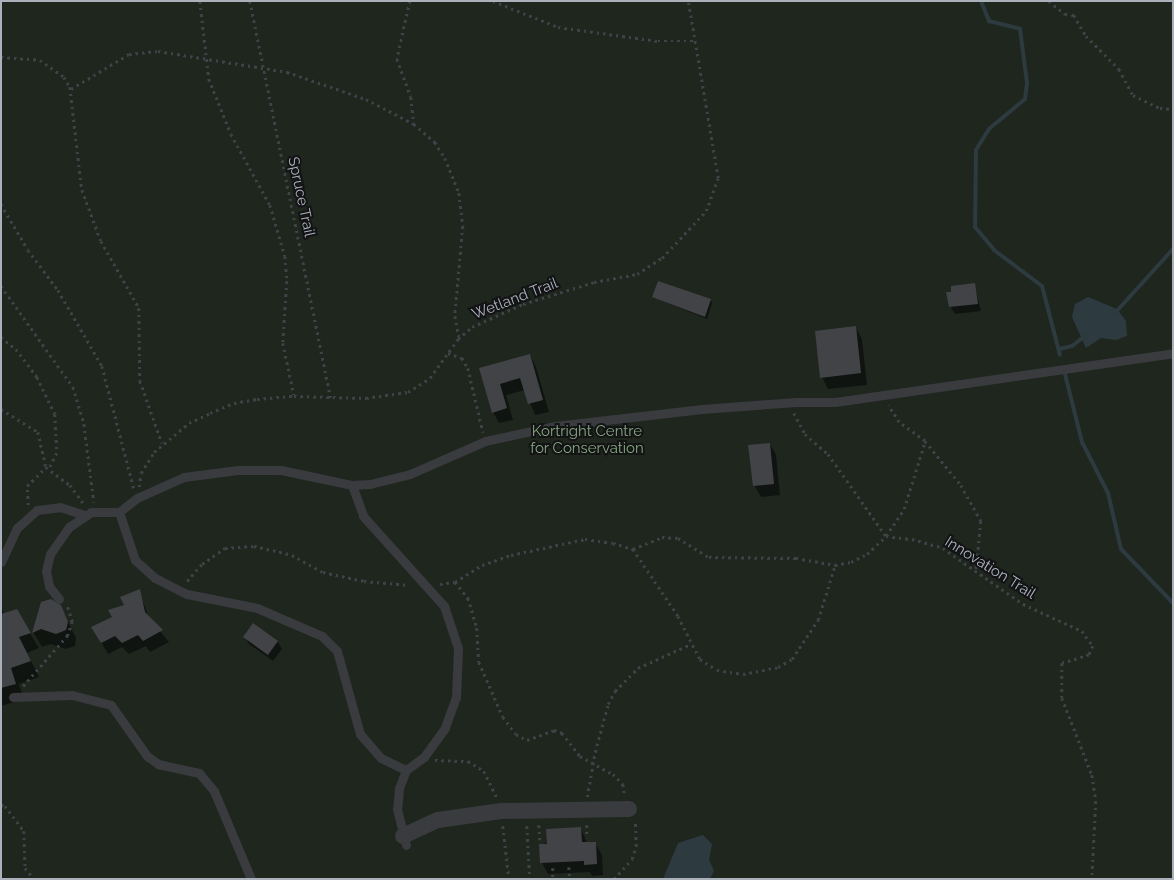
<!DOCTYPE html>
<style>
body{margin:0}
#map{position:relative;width:1174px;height:880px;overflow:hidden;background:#18181a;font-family:Raleway,sans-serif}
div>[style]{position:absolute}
.green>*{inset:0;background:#1e261e}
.water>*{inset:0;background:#2d3a3f}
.shadow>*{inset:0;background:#0007}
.stream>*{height:4px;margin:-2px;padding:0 2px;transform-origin:2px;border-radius:2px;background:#2d3a3f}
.building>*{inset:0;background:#424347}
.path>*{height:2.5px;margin-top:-1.25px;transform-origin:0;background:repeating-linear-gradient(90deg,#3f4247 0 2.5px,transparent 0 6.5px)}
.service>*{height:9px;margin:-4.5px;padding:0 4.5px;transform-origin:4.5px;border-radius:4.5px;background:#393b3f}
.minor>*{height:16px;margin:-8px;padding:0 8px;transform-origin:8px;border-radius:8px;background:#393b3f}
span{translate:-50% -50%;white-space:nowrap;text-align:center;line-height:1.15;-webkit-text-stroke:4px #131315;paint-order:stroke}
.street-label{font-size:15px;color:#aab1bb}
.park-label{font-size:15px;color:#84a680}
.frame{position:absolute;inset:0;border:2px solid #aab1bb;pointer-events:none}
</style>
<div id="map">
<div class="green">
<div style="clip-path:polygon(1px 1px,1173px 1px,1173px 879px,1px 879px)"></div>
</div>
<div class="water">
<div style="clip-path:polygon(1088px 297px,1117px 309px,1126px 321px,1127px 336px,1116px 340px,1101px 338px,1086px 348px,1072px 317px,1075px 304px)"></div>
<div style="clip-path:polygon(703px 835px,712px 844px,709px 860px,714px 871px,710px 879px,663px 879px,678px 843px)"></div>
</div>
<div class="shadow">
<div style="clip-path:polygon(974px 285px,981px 311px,955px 314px,950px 306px,953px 293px)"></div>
<div style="clip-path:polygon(653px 297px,710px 300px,712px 303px,707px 319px)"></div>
<div style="clip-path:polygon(856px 328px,862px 339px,867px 385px,828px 389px,822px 377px)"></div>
<div style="clip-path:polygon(530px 355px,536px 367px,549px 412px,535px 415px,525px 390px,506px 395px,513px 420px,499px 423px,493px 412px,481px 369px)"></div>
<div style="clip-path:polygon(770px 444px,776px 455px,780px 495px,761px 497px,754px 485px)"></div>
<div style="clip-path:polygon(139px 591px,149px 618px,169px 642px,150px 652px,146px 646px,129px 654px,122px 647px,108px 654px,93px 628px,114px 618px)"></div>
<div style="clip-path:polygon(1px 606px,4px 614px,16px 610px,39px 648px,27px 653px,39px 677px,19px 684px,24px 699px,1px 706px)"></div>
<div style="clip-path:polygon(60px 606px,76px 638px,75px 646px,65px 649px,51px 644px,42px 647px,33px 632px)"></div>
<div style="clip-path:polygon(245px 637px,278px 642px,282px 649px,273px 661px,249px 644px)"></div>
<div style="clip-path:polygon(581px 829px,587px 843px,595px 843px,602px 855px,603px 875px,592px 876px,590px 872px,548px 874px,542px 863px,541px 845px)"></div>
</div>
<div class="stream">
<div style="left:981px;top:1px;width:22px;rotate:68deg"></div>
<div style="left:989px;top:21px;width:32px;rotate:14deg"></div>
<div style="left:1020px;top:29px;width:54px;rotate:82.6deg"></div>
<div style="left:1027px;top:83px;width:16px;rotate:97deg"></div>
<div style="left:1025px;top:99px;width:47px;rotate:140.2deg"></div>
<div style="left:989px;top:129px;width:25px;rotate:122deg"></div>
<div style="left:976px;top:150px;width:77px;rotate:90.7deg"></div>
<div style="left:975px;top:227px;width:30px;rotate:50deg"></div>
<div style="left:994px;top:250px;width:60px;rotate:36.9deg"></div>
<div style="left:1042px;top:286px;width:71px;rotate:75.4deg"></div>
<div style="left:1115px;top:313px;width:86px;rotate:-47.8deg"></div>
<div style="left:1059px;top:349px;width:13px;rotate:-13deg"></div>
<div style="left:1072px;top:346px;width:16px;rotate:-38deg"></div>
<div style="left:1065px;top:374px;width:70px;rotate:76deg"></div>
<div style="left:1082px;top:442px;width:57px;rotate:63deg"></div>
<div style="left:1108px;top:493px;width:57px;rotate:76.9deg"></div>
<div style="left:1121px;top:549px;width:75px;rotate:46.1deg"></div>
</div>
<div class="building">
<div style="clip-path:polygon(658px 281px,711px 299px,705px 317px,652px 297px)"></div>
<div style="clip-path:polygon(975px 283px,978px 304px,949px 307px,946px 292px,951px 292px,951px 286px)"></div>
<div style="clip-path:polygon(856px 326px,861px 373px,820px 378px,815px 331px)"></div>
<div style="clip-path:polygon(530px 354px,543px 400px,528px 404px,520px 378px,500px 384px,507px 408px,492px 413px,479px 368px)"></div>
<div style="clip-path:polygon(770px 443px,774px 484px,753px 486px,748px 445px)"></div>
<div style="clip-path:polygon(140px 589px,145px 612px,163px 630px,143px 641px,138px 635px,122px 643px,115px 636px,101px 643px,91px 627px,112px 617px,108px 610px,124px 605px,120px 597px)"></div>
<div style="clip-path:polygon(51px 599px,61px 605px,68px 622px,66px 630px,56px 634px,41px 629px,32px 633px,41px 602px)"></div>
<div style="clip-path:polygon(17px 609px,31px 633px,19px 637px,31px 661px,11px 668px,16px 684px,1px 688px,1px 614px)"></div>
<div style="clip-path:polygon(253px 623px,278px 641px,268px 655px,243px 637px)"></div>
<div style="clip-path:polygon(581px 827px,582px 842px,596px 842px,597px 864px,584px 865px,584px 861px,540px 863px,539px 844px,547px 844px,546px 829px)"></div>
</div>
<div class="path">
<div style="left:200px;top:1px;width:79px;rotate:83.4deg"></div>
<div style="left:209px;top:79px;width:59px;rotate:68.2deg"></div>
<div style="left:231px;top:134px;width:81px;rotate:61.2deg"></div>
<div style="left:270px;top:205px;width:53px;rotate:73.6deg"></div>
<div style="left:285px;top:256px;width:25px;rotate:85deg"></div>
<div style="left:287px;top:281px;width:62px;rotate:93.7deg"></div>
<div style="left:283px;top:343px;width:53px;rotate:78.1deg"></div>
<div style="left:250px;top:1px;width:405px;rotate:78.5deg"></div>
<div style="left:410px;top:1px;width:59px;rotate:102.6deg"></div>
<div style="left:397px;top:59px;width:40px;rotate:69.8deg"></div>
<div style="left:411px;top:97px;width:27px;rotate:84deg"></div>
<div style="left:493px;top:1px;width:70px;rotate:21.8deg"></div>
<div style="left:558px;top:27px;width:101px;rotate:8deg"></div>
<div style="left:658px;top:41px;width:36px"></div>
<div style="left:1049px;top:1px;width:21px;rotate:39deg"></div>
<div style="left:1065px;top:14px;width:9px;rotate:6deg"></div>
<div style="left:1074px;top:15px;width:24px;rotate:60deg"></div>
<div style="left:1086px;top:36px;width:47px;rotate:45deg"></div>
<div style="left:1119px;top:69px;width:30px;rotate:62deg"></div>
<div style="left:1133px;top:95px;width:30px;rotate:26deg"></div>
<div style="left:1160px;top:108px;width:13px;rotate:4deg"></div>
<div style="left:1px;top:57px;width:39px;rotate:4deg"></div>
<div style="left:40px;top:60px;width:29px;rotate:35deg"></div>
<div style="left:64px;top:77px;width:12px;rotate:59deg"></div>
<div style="left:70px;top:87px;width:104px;rotate:83.4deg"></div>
<div style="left:82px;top:190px;width:54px;rotate:69.6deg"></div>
<div style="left:101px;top:241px;width:77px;rotate:60.4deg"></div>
<div style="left:139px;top:308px;width:73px;rotate:89.2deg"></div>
<div style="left:140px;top:381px;width:66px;rotate:70.5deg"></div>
<div style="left:71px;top:89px;width:68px;rotate:-31.1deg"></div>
<div style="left:129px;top:54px;width:29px;rotate:-6deg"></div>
<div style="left:158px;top:51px;width:131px;rotate:9.2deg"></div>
<div style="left:287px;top:72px;width:83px;rotate:18.9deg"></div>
<div style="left:366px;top:99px;width:54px;rotate:27.5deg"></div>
<div style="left:414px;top:124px;width:28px;rotate:41deg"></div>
<div style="left:435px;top:142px;width:19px;rotate:58deg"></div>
<div style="left:445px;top:158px;width:38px;rotate:68deg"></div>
<div style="left:459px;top:193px;width:33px;rotate:83deg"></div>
<div style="left:463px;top:226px;width:90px;rotate:95.1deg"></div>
<div style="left:455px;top:316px;width:21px;rotate:79deg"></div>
<div style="left:1px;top:204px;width:53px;rotate:59.6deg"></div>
<div style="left:28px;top:250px;width:50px;rotate:53.1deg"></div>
<div style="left:58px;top:290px;width:88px;rotate:59.9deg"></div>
<div style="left:102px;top:366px;width:127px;rotate:75.4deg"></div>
<div style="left:1px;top:286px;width:124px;rotate:54.5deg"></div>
<div style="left:73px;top:387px;width:39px;rotate:73deg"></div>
<div style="left:84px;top:424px;width:79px;rotate:82.7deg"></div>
<div style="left:1px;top:337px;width:19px;rotate:39deg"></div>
<div style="left:16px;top:349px;width:35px;rotate:53deg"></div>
<div style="left:37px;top:377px;width:41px;rotate:64.1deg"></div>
<div style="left:55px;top:414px;width:39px;rotate:87deg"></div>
<div style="left:57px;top:453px;width:18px;rotate:117deg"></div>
<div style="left:448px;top:353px;width:15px;rotate:20deg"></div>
<div style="left:462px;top:358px;width:12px;rotate:59deg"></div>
<div style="left:468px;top:368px;width:66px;rotate:76.8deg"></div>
<div style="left:1px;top:409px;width:44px;rotate:31.9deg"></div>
<div style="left:38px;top:432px;width:36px;rotate:77deg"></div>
<div style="left:46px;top:467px;width:30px;rotate:37deg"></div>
<div style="left:70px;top:485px;width:22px;rotate:54deg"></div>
<div style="left:794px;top:413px;width:24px;rotate:62deg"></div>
<div style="left:805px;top:434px;width:30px;rotate:41deg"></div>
<div style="left:828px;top:454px;width:100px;rotate:54.7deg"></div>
<div style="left:886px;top:536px;width:32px;rotate:-56deg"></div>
<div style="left:904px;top:509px;width:71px;rotate:-72.8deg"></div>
<div style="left:925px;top:441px;width:32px;rotate:-144deg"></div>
<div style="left:899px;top:422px;width:20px;rotate:-123deg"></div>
<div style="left:925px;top:441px;width:57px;rotate:50.7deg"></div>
<div style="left:961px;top:485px;width:41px;rotate:60.9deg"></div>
<div style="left:981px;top:521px;width:51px;rotate:95.6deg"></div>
<div style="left:139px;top:487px;width:14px;rotate:-82deg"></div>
<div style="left:141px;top:473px;width:25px;rotate:-58deg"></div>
<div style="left:154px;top:452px;width:45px;rotate:-39.6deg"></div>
<div style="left:189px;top:423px;width:23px;rotate:-25deg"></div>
<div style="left:210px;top:413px;width:26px;rotate:-23deg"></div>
<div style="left:234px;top:403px;width:23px;rotate:-10deg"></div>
<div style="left:257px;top:399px;width:37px;rotate:-5deg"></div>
<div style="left:294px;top:396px;width:72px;rotate:1.6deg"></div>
<div style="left:366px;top:398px;width:42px;rotate:-8.1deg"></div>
<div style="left:408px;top:392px;width:26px;rotate:-32deg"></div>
<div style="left:430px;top:378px;width:48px;rotate:-54.3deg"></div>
<div style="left:458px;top:339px;width:18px;rotate:-41deg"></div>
<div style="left:472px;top:327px;width:56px;rotate:-24.3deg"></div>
<div style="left:523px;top:304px;width:74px;rotate:-17.2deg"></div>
<div style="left:594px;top:282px;width:44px;rotate:-10.5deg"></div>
<div style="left:637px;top:274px;width:30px;rotate:-33deg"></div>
<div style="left:662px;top:258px;width:64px;rotate:-46.9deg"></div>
<div style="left:706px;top:211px;width:35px;rotate:-70deg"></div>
<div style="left:718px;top:178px;width:180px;rotate:-99.6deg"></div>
<div style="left:28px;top:505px;width:19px;rotate:-93deg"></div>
<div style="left:27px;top:486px;width:27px;rotate:-45deg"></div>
<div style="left:633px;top:549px;width:31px;rotate:-22deg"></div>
<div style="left:662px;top:537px;width:16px;rotate:4deg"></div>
<div style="left:678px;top:538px;width:36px;rotate:32deg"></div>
<div style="left:709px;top:557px;width:87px;rotate:0.7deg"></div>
<div style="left:796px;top:558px;width:40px;rotate:10deg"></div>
<div style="left:187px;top:581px;width:23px;rotate:-49deg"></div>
<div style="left:202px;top:564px;width:28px;rotate:-35deg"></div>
<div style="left:225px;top:548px;width:29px;rotate:-4deg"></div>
<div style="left:254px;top:546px;width:39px;rotate:13deg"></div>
<div style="left:292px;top:555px;width:35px;rotate:29deg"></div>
<div style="left:323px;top:572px;width:42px;rotate:12.4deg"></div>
<div style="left:364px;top:581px;width:45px;rotate:5.1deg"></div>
<div style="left:455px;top:582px;width:21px;rotate:51deg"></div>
<div style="left:468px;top:598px;width:31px;rotate:73deg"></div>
<div style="left:477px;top:628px;width:34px;rotate:87deg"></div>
<div style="left:479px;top:662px;width:60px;rotate:66.4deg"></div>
<div style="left:503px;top:717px;width:21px;rotate:53deg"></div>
<div style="left:516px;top:734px;width:13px;rotate:29deg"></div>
<div style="left:527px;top:740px;width:29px;rotate:-20deg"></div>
<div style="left:554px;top:730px;width:9px;rotate:21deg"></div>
<div style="left:562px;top:733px;width:29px;rotate:52deg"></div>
<div style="left:580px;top:756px;width:38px;rotate:29deg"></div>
<div style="left:613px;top:774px;width:14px;rotate:45deg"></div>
<div style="left:623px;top:784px;width:12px;rotate:81deg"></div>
<div style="left:440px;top:584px;width:15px;rotate:-8deg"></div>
<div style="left:455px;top:582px;width:32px;rotate:-32deg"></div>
<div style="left:482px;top:565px;width:31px;rotate:-19deg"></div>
<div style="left:511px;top:555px;width:76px;rotate:-12.2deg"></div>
<div style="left:585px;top:539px;width:28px;rotate:8deg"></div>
<div style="left:613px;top:543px;width:21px;rotate:17deg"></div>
<div style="left:633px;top:549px;width:81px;rotate:56.1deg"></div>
<div style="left:678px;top:616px;width:48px;rotate:62.9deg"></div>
<div style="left:700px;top:659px;width:20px;rotate:33deg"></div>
<div style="left:717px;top:670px;width:26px;rotate:9deg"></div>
<div style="left:743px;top:674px;width:36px;rotate:-11deg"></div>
<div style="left:778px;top:667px;width:16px;rotate:-30deg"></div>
<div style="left:792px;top:659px;width:47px;rotate:-56.3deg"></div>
<div style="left:818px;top:620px;width:58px;rotate:-72.8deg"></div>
<div style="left:835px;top:565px;width:16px;rotate:-11deg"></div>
<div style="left:851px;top:562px;width:18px;rotate:-27deg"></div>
<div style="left:867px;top:554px;width:26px;rotate:-43deg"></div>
<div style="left:886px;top:536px;width:26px;rotate:7deg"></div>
<div style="left:912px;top:539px;width:32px;rotate:16deg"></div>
<div style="left:943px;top:548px;width:98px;rotate:35deg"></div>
<div style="left:1023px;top:604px;width:65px;rotate:24.6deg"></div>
<div style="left:1082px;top:631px;width:19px;rotate:54deg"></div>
<div style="left:1093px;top:646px;width:10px;rotate:114deg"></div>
<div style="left:1089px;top:655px;width:28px;rotate:163deg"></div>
<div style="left:1062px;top:663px;width:35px;rotate:90deg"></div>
<div style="left:1062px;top:698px;width:83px;rotate:68.7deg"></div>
<div style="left:1092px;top:775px;width:26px;rotate:81deg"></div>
<div style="left:1096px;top:801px;width:78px;rotate:92.9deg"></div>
<div style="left:23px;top:686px;width:67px;rotate:-48.7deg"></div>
<div style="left:67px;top:636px;width:15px;rotate:-70deg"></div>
<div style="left:72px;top:622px;width:17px;rotate:-107deg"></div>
<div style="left:435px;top:760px;width:33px;rotate:2deg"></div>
<div style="left:468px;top:761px;width:19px;rotate:32deg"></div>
<div style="left:484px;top:771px;width:30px;rotate:64deg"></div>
<div style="left:587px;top:797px;width:46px;rotate:-79.9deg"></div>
<div style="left:595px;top:752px;width:50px;rotate:-74.8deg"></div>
<div style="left:608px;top:704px;width:15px;rotate:-62deg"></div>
<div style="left:615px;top:691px;width:33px;rotate:-45deg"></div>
<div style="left:638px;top:668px;width:58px;rotate:-24.4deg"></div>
<div style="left:1px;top:805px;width:4px;rotate:14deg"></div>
<div style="left:5px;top:806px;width:31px;rotate:53deg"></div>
<div style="left:24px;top:831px;width:37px;rotate:88deg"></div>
<div style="left:25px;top:868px;width:14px;rotate:51deg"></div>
<div style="left:539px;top:825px;width:15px;rotate:86deg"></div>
<div style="left:587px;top:825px;width:13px;rotate:90deg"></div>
<div style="left:503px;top:826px;width:53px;rotate:83.5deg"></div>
<div style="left:527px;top:826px;width:53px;rotate:86.8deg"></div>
<div style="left:569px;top:867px;width:12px;rotate:85deg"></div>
<div style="left:553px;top:868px;width:11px;rotate:90deg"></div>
<div style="left:614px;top:879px;width:27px;rotate:-48deg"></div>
<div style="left:632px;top:859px;width:14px;rotate:-73deg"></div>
<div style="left:636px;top:846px;width:24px;rotate:-92deg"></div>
</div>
<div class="service">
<div style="left:352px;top:485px;width:33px;rotate:70deg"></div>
<div style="left:363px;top:516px;width:121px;rotate:48deg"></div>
<div style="left:444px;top:606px;width:44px;rotate:71.6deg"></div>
<div style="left:458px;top:648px;width:49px;rotate:92.3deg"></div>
<div style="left:456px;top:697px;width:33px;rotate:110deg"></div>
<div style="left:445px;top:728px;width:36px;rotate:126deg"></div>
<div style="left:424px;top:757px;width:22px;rotate:144deg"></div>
<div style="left:406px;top:770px;width:19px;rotate:111deg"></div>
<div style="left:399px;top:788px;width:21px;rotate:95deg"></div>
<div style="left:397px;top:809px;width:37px;rotate:76deg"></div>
<div style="left:119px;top:512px;width:51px;rotate:71.6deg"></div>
<div style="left:135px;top:560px;width:27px;rotate:42deg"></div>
<div style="left:155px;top:578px;width:36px;rotate:27deg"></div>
<div style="left:187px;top:594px;width:71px;rotate:11.3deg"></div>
<div style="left:257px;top:608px;width:71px;rotate:23.3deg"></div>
<div style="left:322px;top:636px;width:21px;rotate:45deg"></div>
<div style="left:337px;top:651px;width:86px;rotate:74.5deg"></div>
<div style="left:360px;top:734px;width:32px;rotate:49deg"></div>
<div style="left:381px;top:758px;width:28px;rotate:26deg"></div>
<div style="left:1px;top:562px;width:38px;rotate:-65deg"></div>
<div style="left:17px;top:528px;width:27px;rotate:-42deg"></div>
<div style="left:37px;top:510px;width:23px;rotate:-7deg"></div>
<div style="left:60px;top:507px;width:25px;rotate:18deg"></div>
<div style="left:59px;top:599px;width:16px;rotate:-128deg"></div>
<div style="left:49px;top:586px;width:15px;rotate:-101deg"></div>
<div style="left:46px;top:571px;width:17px;rotate:-77deg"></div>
<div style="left:50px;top:554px;width:33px;rotate:-55deg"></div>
<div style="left:69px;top:527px;width:27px;rotate:-34deg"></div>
<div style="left:91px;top:512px;width:28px"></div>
<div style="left:119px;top:512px;width:23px;rotate:-38deg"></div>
<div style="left:137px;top:498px;width:51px;rotate:-24.1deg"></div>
<div style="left:184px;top:477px;width:54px;rotate:-7.4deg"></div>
<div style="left:238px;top:470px;width:43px"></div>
<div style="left:281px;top:470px;width:73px;rotate:11.9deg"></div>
<div style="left:352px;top:485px;width:18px;rotate:-3deg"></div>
<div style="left:370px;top:484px;width:41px;rotate:-14deg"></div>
<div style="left:410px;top:474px;width:82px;rotate:-23.7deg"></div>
<div style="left:485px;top:441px;width:72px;rotate:-12.1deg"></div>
<div style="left:555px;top:426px;width:148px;rotate:-6.6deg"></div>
<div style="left:702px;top:409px;width:94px;rotate:-4.3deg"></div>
<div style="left:796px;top:402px;width:39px"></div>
<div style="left:835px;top:402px;width:342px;rotate:-8.2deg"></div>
<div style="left:13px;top:697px;width:59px;rotate:-1.9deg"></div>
<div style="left:72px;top:695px;width:40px;rotate:14.4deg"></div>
<div style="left:111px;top:705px;width:62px;rotate:54.8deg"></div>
<div style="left:147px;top:756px;width:14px;rotate:36deg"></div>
<div style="left:158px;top:764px;width:42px;rotate:12.4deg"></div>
<div style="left:199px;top:773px;width:23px;rotate:50deg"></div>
<div style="left:214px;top:791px;width:95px;rotate:67.2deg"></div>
</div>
<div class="minor">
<div style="left:403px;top:836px;width:38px;rotate:-25deg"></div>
<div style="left:438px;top:820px;width:64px;rotate:-8.1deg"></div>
<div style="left:501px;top:811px;width:128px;rotate:-0.9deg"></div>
</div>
<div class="street-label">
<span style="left:301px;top:197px;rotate:78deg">Spruce Trail</span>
<span style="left:515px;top:299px;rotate:-21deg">Wetland Trail</span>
<span style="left:990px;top:568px;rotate:32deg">Innovation Trail</span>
</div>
<div class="park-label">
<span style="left:587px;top:440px">Kortright Centre<br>for Conservation</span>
</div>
<div class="frame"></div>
</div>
